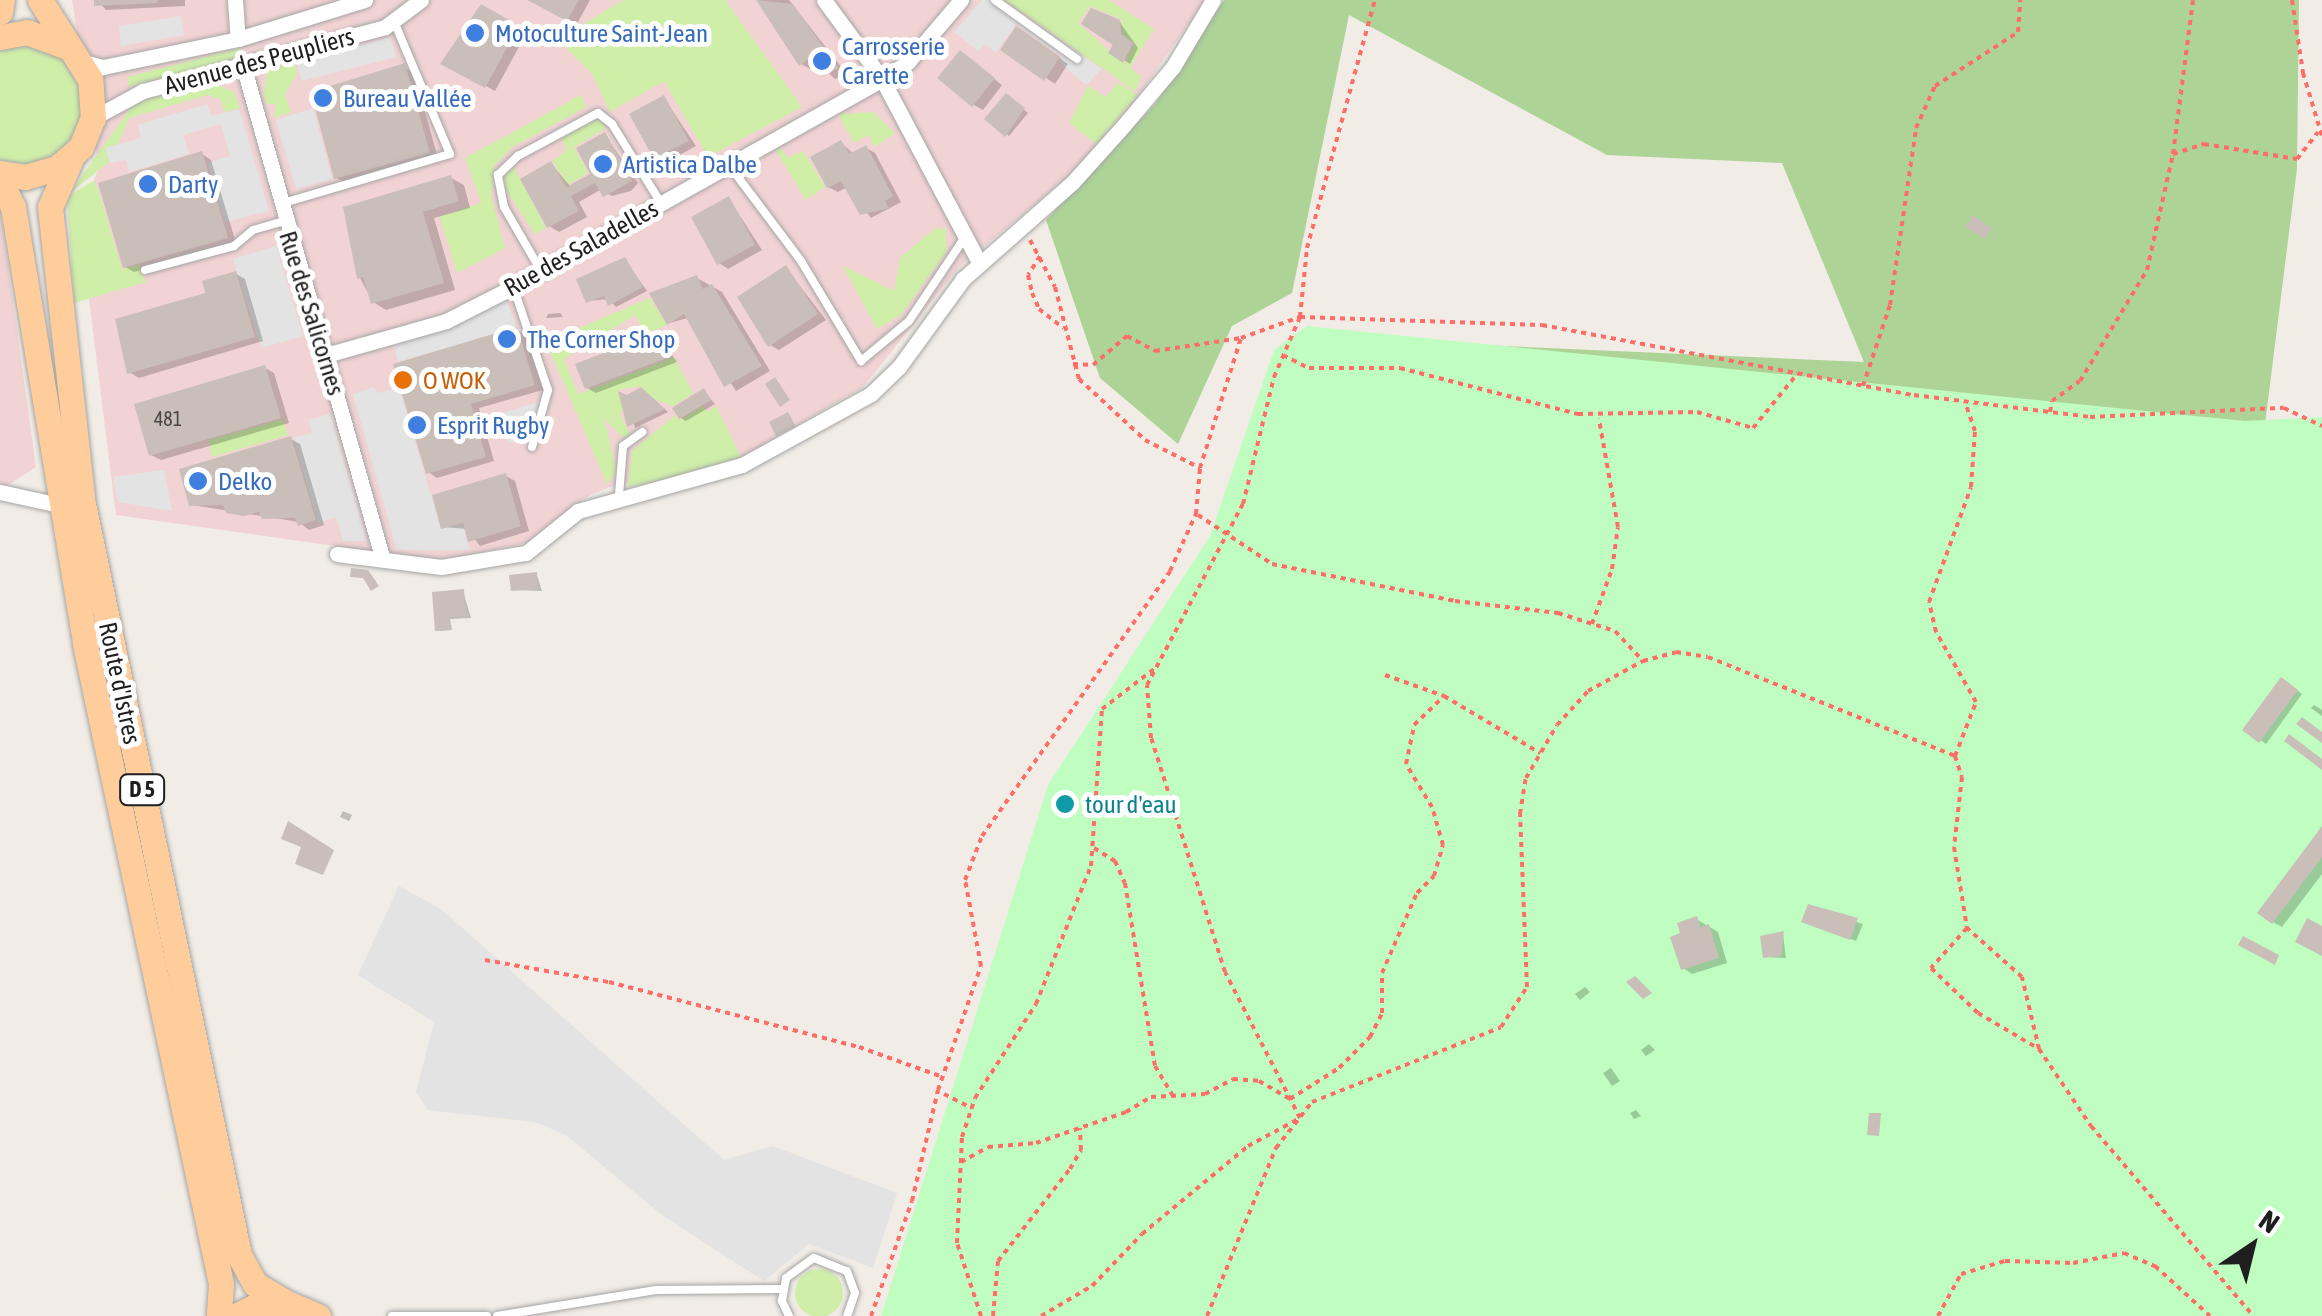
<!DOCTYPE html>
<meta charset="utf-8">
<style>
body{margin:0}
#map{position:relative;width:2322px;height:1316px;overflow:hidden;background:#f1ece5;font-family:"Asap Condensed",sans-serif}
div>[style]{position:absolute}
.commercial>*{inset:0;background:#f2d3d4}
.grass>*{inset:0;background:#cfeea8}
.round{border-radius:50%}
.forest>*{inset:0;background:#add397}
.park>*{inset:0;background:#c0fdc0}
.parking>*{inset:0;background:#e3e3e3}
.shadow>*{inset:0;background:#0003}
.building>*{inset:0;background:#c9beb8}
.path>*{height:4px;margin-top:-2px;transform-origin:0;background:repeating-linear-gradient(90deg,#ff6d68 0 5px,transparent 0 10px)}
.roads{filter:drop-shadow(0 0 2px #a6a6a6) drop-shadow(0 0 2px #a6a6a6)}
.lane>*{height:8px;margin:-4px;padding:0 4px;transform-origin:4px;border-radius:4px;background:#fff}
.street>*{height:15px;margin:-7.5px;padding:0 7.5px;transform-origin:7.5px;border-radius:7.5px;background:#fff}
.primary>*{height:25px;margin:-12.5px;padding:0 12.5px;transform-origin:12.5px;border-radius:12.5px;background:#ffcd9c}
.dots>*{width:28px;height:28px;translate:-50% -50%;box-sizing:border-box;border:5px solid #fff;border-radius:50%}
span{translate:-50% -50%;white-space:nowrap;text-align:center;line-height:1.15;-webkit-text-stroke:10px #fff;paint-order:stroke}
.number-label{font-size:20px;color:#4a4745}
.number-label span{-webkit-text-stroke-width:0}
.shield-label span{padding:2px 8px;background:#fff;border:2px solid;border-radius:8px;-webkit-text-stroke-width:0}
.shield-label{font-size:22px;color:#1f1f1f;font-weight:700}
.shop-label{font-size:25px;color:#366cbe}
.left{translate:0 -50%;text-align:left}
.street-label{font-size:25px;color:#1f1f1f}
.food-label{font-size:25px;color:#c56008}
.culture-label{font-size:25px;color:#0d838f}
.north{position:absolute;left:2202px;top:1196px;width:100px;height:100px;-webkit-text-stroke:8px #fff;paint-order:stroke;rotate:35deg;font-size:28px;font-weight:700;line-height:40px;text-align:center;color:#1f1f1f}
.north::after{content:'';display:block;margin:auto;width:35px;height:45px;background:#1f1f1f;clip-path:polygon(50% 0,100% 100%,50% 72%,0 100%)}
</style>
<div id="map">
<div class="commercial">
<div style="clip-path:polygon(72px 0,1205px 0,1123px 118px,1068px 177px,960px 266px,863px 387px,729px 465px,615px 485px,590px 495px,526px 543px,441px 561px,116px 515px,79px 219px,99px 167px)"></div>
<div style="clip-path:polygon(0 208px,36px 467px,5px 487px,0 486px)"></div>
</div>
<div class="grass">
<div style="clip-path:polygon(623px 0,725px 0,802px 107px,708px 157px,664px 81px,610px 112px,592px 74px,558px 40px)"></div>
<div style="clip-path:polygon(evenodd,1005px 0,1109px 0,1154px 29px,1130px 68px,1142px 77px,1135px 91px,1005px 0,1090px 6px,1121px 19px,1122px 34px,1134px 43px,1124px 64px,1078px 23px,1090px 6px)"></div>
<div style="clip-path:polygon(25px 44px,59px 54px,80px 79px,81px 128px,61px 153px,31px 165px,0 160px,0 49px)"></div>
<div style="clip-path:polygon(240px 48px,242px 58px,129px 87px,127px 77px)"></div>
<div style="clip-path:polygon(294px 62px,297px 74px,285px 94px,291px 112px,274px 118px,276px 104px,266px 104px,264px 93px,268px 69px)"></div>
<div style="clip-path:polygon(209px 81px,234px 92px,240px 108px,224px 112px,221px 100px,208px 95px,129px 118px,118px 144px,106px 148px,109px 162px,69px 194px,136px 100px)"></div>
<div style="clip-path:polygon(1118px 82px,1138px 95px,1096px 144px,1069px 123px,1088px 86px,1106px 97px)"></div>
<div style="clip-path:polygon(581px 95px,586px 107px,511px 148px,495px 165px,491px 195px,505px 248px,457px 273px,440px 217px,481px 203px,465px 158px)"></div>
<div style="clip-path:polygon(873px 112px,895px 133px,875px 147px,868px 135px,854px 143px,838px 114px)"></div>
<div style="clip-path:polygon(600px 117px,606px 128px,574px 147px,588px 173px,567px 185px,553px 161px,566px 150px,562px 138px)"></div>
<div style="clip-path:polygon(780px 147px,788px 158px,803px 151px,825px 187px,806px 200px,775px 149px)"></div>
<div style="clip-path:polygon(514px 167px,546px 228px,535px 234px,505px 188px,505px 173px)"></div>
<div style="clip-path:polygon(95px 180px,122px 269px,139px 265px,146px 282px,74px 303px,67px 197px)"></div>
<div style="clip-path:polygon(946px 228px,946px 252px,901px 315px,877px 329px,843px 266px,894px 291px,900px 258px,934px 229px)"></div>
<div style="clip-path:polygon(650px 298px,667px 325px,646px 334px,635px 315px,564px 359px,578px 394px,674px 357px,693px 393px,673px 406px,649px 397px,641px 386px,617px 390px,624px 410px,619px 414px,631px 434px,624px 438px,604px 418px,617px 472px,607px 484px,546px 342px)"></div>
<div style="clip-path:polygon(703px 406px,706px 412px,716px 406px,741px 457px,694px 475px,628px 487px,632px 451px,675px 415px,680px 420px)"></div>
<div style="clip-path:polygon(283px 419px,288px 435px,212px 457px,209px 440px)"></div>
<div class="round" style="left:795px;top:1269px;width:48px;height:48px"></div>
</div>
<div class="forest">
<div style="clip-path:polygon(1224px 0,2299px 0,2297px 169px,2243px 600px,1323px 338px,1864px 362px,1782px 163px,1607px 155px,1349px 15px,1292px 293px,1232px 326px,1178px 444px,1100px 378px,1046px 220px,1156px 103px)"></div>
</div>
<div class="park">
<div style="clip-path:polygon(1307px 326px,2245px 421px,2322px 417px,2322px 1316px,881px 1316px,1048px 785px,1210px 536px,1274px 350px)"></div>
</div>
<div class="parking">
<div style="clip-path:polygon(982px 0,1002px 0,1102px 69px,1086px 85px,1060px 63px,1062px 57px,1016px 24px,996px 53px,985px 44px,978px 51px,954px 32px)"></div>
<div style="clip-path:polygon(181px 16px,184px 35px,121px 46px,119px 26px)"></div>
<div style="clip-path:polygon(390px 37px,396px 57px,302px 81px,296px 62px)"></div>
<div style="clip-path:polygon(207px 104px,212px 116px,239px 109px,269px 211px,225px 222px,207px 163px,230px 156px,221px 124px,183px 135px,189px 154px,129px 172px,126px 160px,110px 163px,106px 148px,141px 138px,138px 125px)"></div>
<div style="clip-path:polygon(313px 108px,332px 179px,296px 189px,276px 120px)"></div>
<div style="clip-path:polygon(276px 246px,303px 336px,261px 348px,233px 259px)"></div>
<div style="clip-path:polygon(503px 292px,517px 327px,398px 362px,391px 336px)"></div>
<div style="clip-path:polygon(374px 387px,377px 393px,399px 388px,441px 529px,462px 524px,470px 550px,397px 550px,353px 394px)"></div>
<div style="clip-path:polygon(541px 401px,549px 429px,509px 443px,502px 413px)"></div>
<div style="clip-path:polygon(330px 414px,367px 541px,343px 541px,336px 517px,318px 523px,293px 437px,312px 434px,308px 420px)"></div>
<div style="clip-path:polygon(164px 470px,172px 511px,118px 502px,113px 477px)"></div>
<div style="clip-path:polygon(399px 886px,442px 910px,724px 1160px,773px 1146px,897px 1193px,873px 1268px,809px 1244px,764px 1281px,663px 1216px,566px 1135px,535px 1122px,428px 1110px,416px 1092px,434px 1022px,358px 975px)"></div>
</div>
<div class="shadow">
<div style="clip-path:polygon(97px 0,185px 0,185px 6px,106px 10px)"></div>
<div style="clip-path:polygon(532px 0,590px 0,577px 24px)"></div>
<div style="clip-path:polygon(758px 0,789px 0,846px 73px,835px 79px,818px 63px,810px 69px,801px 64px)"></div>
<div style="clip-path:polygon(482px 7px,526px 34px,495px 91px,443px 62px)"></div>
<div style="clip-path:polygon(1119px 21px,1138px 48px,1130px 64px,1111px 52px)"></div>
<div style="clip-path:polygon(1026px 34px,1068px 64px,1055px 84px,1003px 49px)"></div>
<div style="clip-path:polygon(969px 59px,1002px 85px,983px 110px,974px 105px)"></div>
<div style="clip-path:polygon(405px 68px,414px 73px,438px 158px,346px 183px,336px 178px)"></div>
<div style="clip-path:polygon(664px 98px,696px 146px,665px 163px,656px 158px)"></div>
<div style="clip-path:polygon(1012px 99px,1028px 113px,1009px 136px,988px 119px)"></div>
<div style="clip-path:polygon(605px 135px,638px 183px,631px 191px,612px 196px,600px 190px,579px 202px,587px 217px,559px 232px,549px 226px,551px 164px,571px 187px,594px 175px)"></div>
<div style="clip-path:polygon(841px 143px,854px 154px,866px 148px,875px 153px,901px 202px,871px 218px,847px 187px,838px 192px,828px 187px)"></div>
<div style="clip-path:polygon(202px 154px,211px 160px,236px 243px,134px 272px,125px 267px)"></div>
<div style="clip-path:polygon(451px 178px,464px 185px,470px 208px,434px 218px,455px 290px,386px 310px,373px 302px,360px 278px)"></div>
<div style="clip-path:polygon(729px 199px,762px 250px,728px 269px,719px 263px)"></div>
<div style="clip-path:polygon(625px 260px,647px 291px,616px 307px,608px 299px,588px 301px)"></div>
<div style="clip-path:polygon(786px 268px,826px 320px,779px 350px,770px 345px)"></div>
<div style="clip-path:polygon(236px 274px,245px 279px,263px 341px,139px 378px,129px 372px)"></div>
<div style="clip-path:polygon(697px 278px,722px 292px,770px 371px,736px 391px,688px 318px,669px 323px,653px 294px)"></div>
<div style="clip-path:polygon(560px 313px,563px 317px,546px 318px,548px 314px)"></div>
<div style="clip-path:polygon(517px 330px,526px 335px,543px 390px,479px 408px,494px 461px,437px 478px,428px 472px)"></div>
<div style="clip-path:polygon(658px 335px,677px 362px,596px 393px,587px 388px)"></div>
<div style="clip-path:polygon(265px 368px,274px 373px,289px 423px,161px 460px,151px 455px)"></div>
<div style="clip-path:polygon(704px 391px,715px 404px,686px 421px,681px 418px)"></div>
<div style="clip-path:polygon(647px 393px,668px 412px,635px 428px,627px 398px)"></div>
<div style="clip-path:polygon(291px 439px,300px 444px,324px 525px,309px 530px,299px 522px,192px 505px)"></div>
<div style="clip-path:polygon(506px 476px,515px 481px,529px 531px,480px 546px,467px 529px,443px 527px)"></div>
<div style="clip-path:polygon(537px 575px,542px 591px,513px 590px)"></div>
<div style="clip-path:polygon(463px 591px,471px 618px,450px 619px,452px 630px,439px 631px)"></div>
<div style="clip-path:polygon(2287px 683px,2302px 694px,2266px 744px,2245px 729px)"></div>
<div style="clip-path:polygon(2314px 705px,2322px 710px,2322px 716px,2311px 708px)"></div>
<div style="clip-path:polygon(343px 811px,352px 815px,349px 821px,340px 817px)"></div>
<div style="clip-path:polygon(2322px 830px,2322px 874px,2282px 927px,2273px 922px)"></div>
<div style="clip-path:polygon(1809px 907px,1863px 924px,1856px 941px,1810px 924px)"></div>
<div style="clip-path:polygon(1696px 919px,1718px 932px,1727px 963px,1692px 974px,1683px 968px,1683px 935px)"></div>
<div style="clip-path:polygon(1783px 934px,1786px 958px,1766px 957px)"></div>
<div style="clip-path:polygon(1585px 987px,1590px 992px,1580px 1000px,1575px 994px)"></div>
<div style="clip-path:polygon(1649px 1044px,1655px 1050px,1646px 1056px,1641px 1050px)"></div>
<div style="clip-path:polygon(1611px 1068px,1620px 1081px,1612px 1086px,1603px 1073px)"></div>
<div style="clip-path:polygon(1636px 1110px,1641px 1116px,1634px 1119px,1630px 1113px)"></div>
</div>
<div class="building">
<div style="clip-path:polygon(94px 0,157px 0,158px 3px,94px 6px)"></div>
<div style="clip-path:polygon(527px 0,579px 0,567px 21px)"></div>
<div style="clip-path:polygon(756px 0,793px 4px,838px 68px,824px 76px,810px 58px,799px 66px)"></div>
<div style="clip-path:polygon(481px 4px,519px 26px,485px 88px,440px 64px)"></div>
<div style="clip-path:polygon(1091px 8px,1120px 20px,1121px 34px,1133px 43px,1123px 63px,1108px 53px,1113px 45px,1081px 24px)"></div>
<div style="clip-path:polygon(1016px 26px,1060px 57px,1044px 81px,1000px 50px)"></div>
<div style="clip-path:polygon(960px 50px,995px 78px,972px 107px,937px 78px)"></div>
<div style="clip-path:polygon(405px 63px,430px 153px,334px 179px,312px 97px,317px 90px)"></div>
<div style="clip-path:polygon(1006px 93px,1025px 108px,1005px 137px,984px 119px)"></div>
<div style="clip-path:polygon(664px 95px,689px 141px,654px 159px,629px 114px)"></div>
<div style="clip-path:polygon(605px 132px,632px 181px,603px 197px,595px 183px,571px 196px,579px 211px,547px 228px,520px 179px,551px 161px,566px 187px,590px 174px,576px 148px)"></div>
<div style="clip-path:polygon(841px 140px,849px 154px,866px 145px,893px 196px,885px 201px,889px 208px,860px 215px,841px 181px,827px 188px,810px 157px)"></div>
<div style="clip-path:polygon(202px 151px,228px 238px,123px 268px,98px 183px)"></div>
<div style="clip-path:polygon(451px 175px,459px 201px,423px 212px,444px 283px,371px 304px,363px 277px,357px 279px,343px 207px)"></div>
<div style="clip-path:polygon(729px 196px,755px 245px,717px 265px,691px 217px)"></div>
<div style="clip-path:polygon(1973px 215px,1992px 228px,1985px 239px,1965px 227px)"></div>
<div style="clip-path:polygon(625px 257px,643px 287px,608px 306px,604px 296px,586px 303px,576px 279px)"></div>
<div style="clip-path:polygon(786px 265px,818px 314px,768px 347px,737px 297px)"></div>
<div style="clip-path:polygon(236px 271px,255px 337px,127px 374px,115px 319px,205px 293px,202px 281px)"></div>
<div style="clip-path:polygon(697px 275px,703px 289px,712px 284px,762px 366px,724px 387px,684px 314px,667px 325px,649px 293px)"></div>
<div style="clip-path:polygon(517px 327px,535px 385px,471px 404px,486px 457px,426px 474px,393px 364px)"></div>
<div style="clip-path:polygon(658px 332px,669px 357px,585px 389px,575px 364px)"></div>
<div style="clip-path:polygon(265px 365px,281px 418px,149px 456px,134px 404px)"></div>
<div style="clip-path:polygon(775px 377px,790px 400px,780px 407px,765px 384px)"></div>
<div style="clip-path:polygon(641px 387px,665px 409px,627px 427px,618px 391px,627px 395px)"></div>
<div style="clip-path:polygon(704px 388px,711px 400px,679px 419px,672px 408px)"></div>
<div style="clip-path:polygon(788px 412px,796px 427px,776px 436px,769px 422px)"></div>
<div style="clip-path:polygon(291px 436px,316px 520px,298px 526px,295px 518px,262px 519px,259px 512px,244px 516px,226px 513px,223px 505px,189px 506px,179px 469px)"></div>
<div style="clip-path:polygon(506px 473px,521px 526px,468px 542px,463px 523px,441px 529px,432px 495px)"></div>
<div style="clip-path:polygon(351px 568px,368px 570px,379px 586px,371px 591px,363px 578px,350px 577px)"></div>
<div style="clip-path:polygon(537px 572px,537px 589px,511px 591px,509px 575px)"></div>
<div style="clip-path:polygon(464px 589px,466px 616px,449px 617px,451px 630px,435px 631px,432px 592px)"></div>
<div style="clip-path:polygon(2281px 677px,2298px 690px,2259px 743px,2242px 730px)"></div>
<div style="clip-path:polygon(2302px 717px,2322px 732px,2322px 743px,2296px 724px)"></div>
<div style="clip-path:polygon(2289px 734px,2322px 759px,2322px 770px,2284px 741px)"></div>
<div style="clip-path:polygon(288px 821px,334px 850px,323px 875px,295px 864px,301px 847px,281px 839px)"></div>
<div style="clip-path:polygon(2322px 826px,2322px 857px,2272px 924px,2257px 913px)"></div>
<div style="clip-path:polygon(1808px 904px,1858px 918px,1850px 940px,1801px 922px)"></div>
<div style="clip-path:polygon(1697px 916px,1700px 927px,1709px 924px,1719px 958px,1681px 970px,1670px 937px,1680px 933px,1677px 923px)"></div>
<div style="clip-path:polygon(2307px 918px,2322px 926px,2322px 956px,2295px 942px)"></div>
<div style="clip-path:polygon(1784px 931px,1781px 956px,1763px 958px,1760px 936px)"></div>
<div style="clip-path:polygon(2243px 936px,2279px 955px,2275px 965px,2238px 945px)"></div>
<div style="clip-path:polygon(1635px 976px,1652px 993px,1643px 999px,1626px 982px)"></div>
<div style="clip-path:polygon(1869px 1113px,1881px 1113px,1879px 1136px,1867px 1135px)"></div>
</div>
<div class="path">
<div style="left:2292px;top:0;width:74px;rotate:81.4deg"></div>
<div style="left:2303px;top:73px;width:66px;rotate:73.2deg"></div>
<div style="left:2173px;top:154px;width:155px;rotate:-82.6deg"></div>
<div style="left:1030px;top:240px;width:53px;rotate:62deg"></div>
<div style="left:1055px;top:287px;width:95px;rotate:75.4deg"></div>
<div style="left:1079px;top:379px;width:90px;rotate:42.7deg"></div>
<div style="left:1145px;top:440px;width:62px;rotate:27deg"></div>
<div style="left:1200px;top:468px;width:136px;rotate:-72.5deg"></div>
<div style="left:1241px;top:338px;width:63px;rotate:-19.6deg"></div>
<div style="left:1300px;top:317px;width:242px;rotate:1.9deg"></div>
<div style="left:1542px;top:325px;width:379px;rotate:10.7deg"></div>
<div style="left:1914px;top:395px;width:177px;rotate:7.1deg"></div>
<div style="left:2090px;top:417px;width:194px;rotate:-2.7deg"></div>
<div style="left:2284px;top:408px;width:42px;rotate:25.3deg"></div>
<div style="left:1040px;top:256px;width:22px;rotate:122deg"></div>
<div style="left:1028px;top:275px;width:18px;rotate:77deg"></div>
<div style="left:1032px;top:293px;width:17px;rotate:66deg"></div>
<div style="left:1039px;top:309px;width:31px;rotate:38deg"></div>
<div style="left:1283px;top:355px;width:29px;rotate:27deg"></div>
<div style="left:1309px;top:368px;width:91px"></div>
<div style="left:1400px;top:368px;width:184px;rotate:14.5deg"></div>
<div style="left:1578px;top:414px;width:119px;rotate:-1deg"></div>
<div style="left:1697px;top:412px;width:58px;rotate:15.9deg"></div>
<div style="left:1753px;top:428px;width:71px;rotate:-50.7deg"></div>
<div style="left:1073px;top:364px;width:20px;rotate:3deg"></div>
<div style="left:1093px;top:365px;width:45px;rotate:-40.5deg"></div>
<div style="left:1127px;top:336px;width:32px;rotate:28deg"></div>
<div style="left:1155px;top:351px;width:87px;rotate:-8.6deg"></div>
<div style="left:1863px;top:386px;width:85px;rotate:-71.6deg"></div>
<div style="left:1890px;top:305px;width:179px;rotate:-81.6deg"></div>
<div style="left:1916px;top:128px;width:46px;rotate:-65.7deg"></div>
<div style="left:1935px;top:86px;width:99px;rotate:-33deg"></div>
<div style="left:2018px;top:32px;width:32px;rotate:-86deg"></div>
<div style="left:2050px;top:412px;width:11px;rotate:-80deg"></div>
<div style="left:2052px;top:401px;width:34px;rotate:-36deg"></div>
<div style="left:2080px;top:381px;width:130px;rotate:-58.9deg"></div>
<div style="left:2147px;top:270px;width:119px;rotate:-77.4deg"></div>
<div style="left:2173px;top:154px;width:33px;rotate:-18deg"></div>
<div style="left:2204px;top:144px;width:94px;rotate:9.2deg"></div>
<div style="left:2297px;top:159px;width:34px;rotate:-52deg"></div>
<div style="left:1198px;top:515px;width:89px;rotate:33.5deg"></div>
<div style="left:1272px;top:564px;width:187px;rotate:11.4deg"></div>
<div style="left:1455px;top:601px;width:104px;rotate:6.6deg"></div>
<div style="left:1558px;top:613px;width:60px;rotate:17.5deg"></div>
<div style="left:1615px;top:631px;width:41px;rotate:47deg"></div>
<div style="left:1592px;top:624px;width:59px;rotate:-70deg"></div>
<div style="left:1612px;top:569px;width:42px;rotate:-81.9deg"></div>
<div style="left:1618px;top:527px;width:110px;rotate:-100deg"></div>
<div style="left:1385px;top:675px;width:63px;rotate:19.6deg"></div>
<div style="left:1444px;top:696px;width:112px;rotate:30.7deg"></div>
<div style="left:1955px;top:756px;width:58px;rotate:-68.7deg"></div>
<div style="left:1976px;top:702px;width:81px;rotate:-119.7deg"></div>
<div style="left:1936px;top:632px;width:31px;rotate:-103deg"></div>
<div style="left:1929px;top:602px;width:122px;rotate:-69.9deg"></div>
<div style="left:1971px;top:487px;width:56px;rotate:-85.9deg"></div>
<div style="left:1975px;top:431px;width:31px;rotate:-109deg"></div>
<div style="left:1094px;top:848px;width:25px;rotate:32deg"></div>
<div style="left:1115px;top:861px;width:24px;rotate:66deg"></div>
<div style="left:1125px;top:883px;width:185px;rotate:80.7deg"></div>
<div style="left:1155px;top:1066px;width:35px;rotate:59deg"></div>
<div style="left:485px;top:960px;width:126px;rotate:10.1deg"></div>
<div style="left:609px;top:982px;width:258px;rotate:14.6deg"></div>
<div style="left:859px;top:1047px;width:89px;rotate:19.7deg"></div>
<div style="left:2039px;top:1049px;width:74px;rotate:-103.3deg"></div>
<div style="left:2022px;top:977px;width:74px;rotate:-138.3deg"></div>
<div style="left:1967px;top:928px;width:54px;rotate:132deg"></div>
<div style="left:1931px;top:968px;width:65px;rotate:43.8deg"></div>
<div style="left:1978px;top:1013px;width:71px;rotate:30.5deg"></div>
<div style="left:2039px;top:1049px;width:93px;rotate:56deg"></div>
<div style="left:2091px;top:1126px;width:250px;rotate:49.5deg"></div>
<div style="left:944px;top:1094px;width:31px;rotate:27deg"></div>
<div style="left:961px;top:1162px;width:31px;rotate:-29deg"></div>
<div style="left:988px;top:1147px;width:48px;rotate:-4.8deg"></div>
<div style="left:1036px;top:1143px;width:95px;rotate:-19deg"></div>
<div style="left:1126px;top:1112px;width:29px;rotate:-31deg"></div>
<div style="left:1151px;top:1097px;width:54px;rotate:-3.2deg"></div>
<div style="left:1205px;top:1094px;width:32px;rotate:-28deg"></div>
<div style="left:1233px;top:1079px;width:26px;rotate:4deg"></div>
<div style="left:1259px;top:1081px;width:36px;rotate:30deg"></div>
<div style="left:1290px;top:1099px;width:58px;rotate:-32.3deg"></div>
<div style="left:1339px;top:1068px;width:44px;rotate:-45deg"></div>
<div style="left:1370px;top:1037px;width:27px;rotate:-63deg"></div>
<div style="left:1382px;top:1013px;width:40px;rotate:-90deg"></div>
<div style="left:1382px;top:973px;width:87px;rotate:-66.4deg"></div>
<div style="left:1417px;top:893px;width:24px;rotate:-45deg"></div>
<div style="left:1434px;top:876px;width:32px;rotate:-74deg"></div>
<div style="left:1443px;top:845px;width:40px;rotate:-106deg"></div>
<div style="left:1432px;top:807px;width:50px;rotate:-121.2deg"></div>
<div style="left:1406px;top:764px;width:40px;rotate:-78deg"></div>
<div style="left:1414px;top:725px;width:42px;rotate:-44deg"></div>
<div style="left:871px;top:1316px;width:122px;rotate:-70.4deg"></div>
<div style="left:912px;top:1201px;width:114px;rotate:-76.8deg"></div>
<div style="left:938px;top:1090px;width:131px;rotate:-70.9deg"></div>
<div style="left:981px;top:966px;width:87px;rotate:-100.5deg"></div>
<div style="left:965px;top:880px;width:47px;rotate:-68.9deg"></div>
<div style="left:982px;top:836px;width:325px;rotate:-54.6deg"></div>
<div style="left:1170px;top:571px;width:63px;rotate:-65.5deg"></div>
<div style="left:1196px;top:514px;width:46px;rotate:-85deg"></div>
<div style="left:981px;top:1316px;width:77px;rotate:-108.2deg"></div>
<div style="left:957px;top:1243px;width:106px;rotate:-87.3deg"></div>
<div style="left:962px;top:1137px;width:41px;rotate:-71.6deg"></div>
<div style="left:975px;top:1098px;width:112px;rotate:-57deg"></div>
<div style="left:1036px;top:1004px;width:149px;rotate:-68.3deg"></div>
<div style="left:1091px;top:866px;width:157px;rotate:-86deg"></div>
<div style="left:1102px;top:709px;width:66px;rotate:-37.6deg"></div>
<div style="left:993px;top:1316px;width:55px;rotate:-84.8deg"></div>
<div style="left:998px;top:1261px;width:117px;rotate:-52deg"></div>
<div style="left:1070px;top:1169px;width:22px;rotate:-60deg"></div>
<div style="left:1081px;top:1150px;width:22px;rotate:-93deg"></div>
<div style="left:1041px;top:1316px;width:59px;rotate:-30.5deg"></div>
<div style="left:1092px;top:1286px;width:72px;rotate:-46.1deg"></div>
<div style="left:1142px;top:1234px;width:138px;rotate:-39.7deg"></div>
<div style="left:1248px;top:1146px;width:59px;rotate:-28.3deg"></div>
<div style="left:1300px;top:1118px;width:164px;rotate:-117.2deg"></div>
<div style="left:1225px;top:972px;width:245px;rotate:-107.5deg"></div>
<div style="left:1151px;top:738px;width:53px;rotate:-94.3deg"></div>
<div style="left:1147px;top:685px;width:205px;rotate:-62.1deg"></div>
<div style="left:1243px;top:504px;width:131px;rotate:-76.3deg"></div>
<div style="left:1274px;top:377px;width:65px;rotate:-66.6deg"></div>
<div style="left:1300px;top:317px;width:69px;rotate:-84.2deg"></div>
<div style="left:1307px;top:248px;width:257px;rotate:-74.7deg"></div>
<div style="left:1207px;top:1316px;width:182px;rotate:-67.7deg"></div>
<div style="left:1276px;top:1148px;width:58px;rotate:-52deg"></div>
<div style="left:1312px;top:1102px;width:203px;rotate:-21.6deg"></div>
<div style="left:1501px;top:1027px;width:48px;rotate:-57deg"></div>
<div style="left:1527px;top:987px;width:173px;rotate:-92.3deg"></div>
<div style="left:1520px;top:814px;width:36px;rotate:-81deg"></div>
<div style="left:1526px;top:778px;width:61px;rotate:-59.7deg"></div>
<div style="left:1557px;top:725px;width:46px;rotate:-47.6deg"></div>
<div style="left:1588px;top:691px;width:63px;rotate:-28.6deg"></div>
<div style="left:1643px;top:661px;width:34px;rotate:-15deg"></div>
<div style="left:1676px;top:652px;width:32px;rotate:9deg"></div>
<div style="left:1708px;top:657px;width:266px;rotate:21.8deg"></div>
<div style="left:1955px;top:756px;width:22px;rotate:72deg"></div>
<div style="left:1962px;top:777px;width:70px;rotate:96.5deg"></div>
<div style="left:1954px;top:847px;width:82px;rotate:80.9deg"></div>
<div style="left:1938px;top:1316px;width:48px;rotate:-61.3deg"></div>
<div style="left:1961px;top:1274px;width:46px;rotate:-16.5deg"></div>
<div style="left:2005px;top:1261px;width:68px;rotate:1.7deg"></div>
<div style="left:2073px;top:1263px;width:52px;rotate:-11.1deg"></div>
<div style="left:2124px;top:1253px;width:34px;rotate:23deg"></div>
<div style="left:2155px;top:1266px;width:74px;rotate:42.3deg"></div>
</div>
<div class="roads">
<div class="lane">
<div style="left:995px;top:0;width:101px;rotate:35.7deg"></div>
<div style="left:729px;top:165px;width:120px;rotate:53.1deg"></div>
<div style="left:801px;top:261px;width:117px;rotate:59deg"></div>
<div style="left:861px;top:361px;width:62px;rotate:-39.8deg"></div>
<div style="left:909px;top:321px;width:101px;rotate:-56.3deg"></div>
<div style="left:280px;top:204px;width:177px;rotate:-16.4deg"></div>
<div style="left:450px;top:154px;width:141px;rotate:-112.9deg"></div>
<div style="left:145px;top:270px;width:92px;rotate:-15.1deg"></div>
<div style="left:234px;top:246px;width:25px;rotate:-40deg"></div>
<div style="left:253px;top:230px;width:33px;rotate:-16deg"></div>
<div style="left:541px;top:271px;width:74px;rotate:-120deg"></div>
<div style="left:504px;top:207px;width:33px;rotate:-101deg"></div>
<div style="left:498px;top:175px;width:28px;rotate:-44deg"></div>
<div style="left:518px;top:156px;width:91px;rotate:-28.3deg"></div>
<div style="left:598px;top:113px;width:18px;rotate:38deg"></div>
<div style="left:612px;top:124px;width:93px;rotate:58.2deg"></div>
<div style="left:513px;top:286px;width:110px;rotate:71.4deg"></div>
<div style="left:548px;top:390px;width:59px;rotate:105.7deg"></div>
<div style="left:619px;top:495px;width:49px;rotate:-85.3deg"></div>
<div style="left:623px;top:446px;width:24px;rotate:-36deg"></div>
<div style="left:392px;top:1316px;width:95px"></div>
<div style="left:497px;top:1316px;width:161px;rotate:-9.3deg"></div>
<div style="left:656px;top:1290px;width:126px;rotate:-0.5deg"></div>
<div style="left:789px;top:1316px;width:17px;rotate:-115deg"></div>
<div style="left:782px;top:1301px;width:23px;rotate:-80deg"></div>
<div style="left:786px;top:1278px;width:34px;rotate:-36deg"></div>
<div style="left:814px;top:1258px;width:35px;rotate:22deg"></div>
<div style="left:847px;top:1271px;width:23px;rotate:70deg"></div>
<div style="left:855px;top:1293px;width:24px;rotate:109deg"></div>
</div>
<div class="street">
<div style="left:235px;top:0;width:39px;rotate:86deg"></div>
<div style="left:824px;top:0;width:98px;rotate:53.7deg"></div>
<div style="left:882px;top:79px;width:207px;rotate:62.1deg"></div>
<div style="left:80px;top:61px;width:24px;rotate:15deg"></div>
<div style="left:103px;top:67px;width:138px;rotate:-11.7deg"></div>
<div style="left:238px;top:39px;width:133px;rotate:-17.1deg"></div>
<div style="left:243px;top:65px;width:514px;rotate:74.21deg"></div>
<div style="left:93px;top:118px;width:57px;rotate:-28.4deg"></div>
<div style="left:143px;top:91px;width:250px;rotate:-14.8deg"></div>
<div style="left:385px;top:27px;width:45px;rotate:-36.9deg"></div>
<div style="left:326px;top:355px;width:125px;rotate:-15.8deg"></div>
<div style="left:446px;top:321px;width:64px;rotate:-27deg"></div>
<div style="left:503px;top:292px;width:435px;rotate:-29.3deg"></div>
<div style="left:882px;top:79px;width:31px;rotate:-33deg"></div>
<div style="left:908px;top:62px;width:82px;rotate:-49.5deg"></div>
<div style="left:0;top:492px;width:60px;rotate:12.4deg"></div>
<div style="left:337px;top:554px;width:105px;rotate:7.1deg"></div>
<div style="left:441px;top:567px;width:86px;rotate:-9.4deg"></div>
<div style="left:526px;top:553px;width:67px;rotate:-38.9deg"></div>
<div style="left:578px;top:511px;width:170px;rotate:-15.7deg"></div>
<div style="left:742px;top:465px;width:147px;rotate:-28.8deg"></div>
<div style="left:871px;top:394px;width:39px;rotate:-44deg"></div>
<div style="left:899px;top:367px;width:109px;rotate:-54deg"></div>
<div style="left:963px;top:279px;width:145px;rotate:-41.4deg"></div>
<div style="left:1072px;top:183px;width:78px;rotate:-48.1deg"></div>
<div style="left:1124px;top:125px;width:76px;rotate:-49.8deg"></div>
<div style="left:1173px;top:67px;width:78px;rotate:-59.2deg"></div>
</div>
<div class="primary">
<div style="left:0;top:12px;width:12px;rotate:-81deg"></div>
<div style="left:0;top:37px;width:27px;rotate:-10deg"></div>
<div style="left:27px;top:32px;width:43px;rotate:20.6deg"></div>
<div style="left:71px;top:159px;width:52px;rotate:113.6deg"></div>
<div style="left:50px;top:207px;width:294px;rotate:83.7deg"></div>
<div style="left:82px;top:499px;width:772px;rotate:78.27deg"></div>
<div style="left:239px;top:1255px;width:33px;rotate:61deg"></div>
<div style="left:255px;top:1284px;width:37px;rotate:31deg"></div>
<div style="left:0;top:173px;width:25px;rotate:9deg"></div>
<div style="left:25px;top:177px;width:33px;rotate:-16deg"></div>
<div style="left:57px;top:168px;width:32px;rotate:-41deg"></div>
<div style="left:81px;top:147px;width:31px;rotate:-68deg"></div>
<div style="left:93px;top:118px;width:39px;rotate:-94deg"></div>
<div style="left:90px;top:79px;width:93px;rotate:-122.3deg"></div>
<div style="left:0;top:181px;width:29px;rotate:63deg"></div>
<div style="left:13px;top:207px;width:443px;rotate:80.6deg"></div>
<div style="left:85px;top:644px;width:654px;rotate:78deg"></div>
<div style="left:221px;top:1284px;width:32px;rotate:94deg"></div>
<div style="left:236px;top:1316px;width:25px;rotate:-27deg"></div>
<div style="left:258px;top:1305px;width:29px;rotate:-4deg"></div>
<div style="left:287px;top:1303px;width:34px;rotate:23deg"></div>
</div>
</div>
<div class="dots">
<div style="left:475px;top:33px;background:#3f7fe0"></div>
<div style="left:822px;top:61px;background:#3f7fe0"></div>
<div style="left:323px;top:98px;background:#3f7fe0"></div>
<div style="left:603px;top:164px;background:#3f7fe0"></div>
<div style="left:148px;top:184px;background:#3f7fe0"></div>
<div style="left:507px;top:339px;background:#3f7fe0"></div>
<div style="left:403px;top:380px;background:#e8710a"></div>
<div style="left:417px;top:425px;background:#3f7fe0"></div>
<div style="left:198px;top:481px;background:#3f7fe0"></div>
<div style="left:1065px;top:804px;background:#0f9aa8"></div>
</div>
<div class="number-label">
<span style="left:168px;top:418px">481</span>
</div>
<div class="shield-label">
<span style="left:142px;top:790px">D 5</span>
</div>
<div class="shop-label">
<span class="left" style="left:495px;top:33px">Motoculture Saint-Jean</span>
<span class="left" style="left:842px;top:61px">Carrosserie<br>Carette</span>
<span class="left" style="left:343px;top:98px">Bureau Vallée</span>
<span class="left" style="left:623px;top:164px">Artistica Dalbe</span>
<span class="left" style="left:168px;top:184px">Darty</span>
<span class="left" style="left:527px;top:339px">The Corner Shop</span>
<span class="left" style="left:437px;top:425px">Esprit Rugby</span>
<span class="left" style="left:218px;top:481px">Delko</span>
</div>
<div class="street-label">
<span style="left:259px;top:61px;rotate:-15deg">Avenue des Peupliers</span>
<span style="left:581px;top:248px;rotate:-29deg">Rue des Saladelles</span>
<span style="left:312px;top:313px;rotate:73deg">Rue des Salicornes</span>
<span style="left:120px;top:683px;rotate:78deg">Route d'Istres</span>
</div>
<div class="food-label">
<span class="left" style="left:423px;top:380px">O WOK</span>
</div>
<div class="culture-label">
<span class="left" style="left:1085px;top:804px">tour d'eau</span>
</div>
<div class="north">N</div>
</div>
